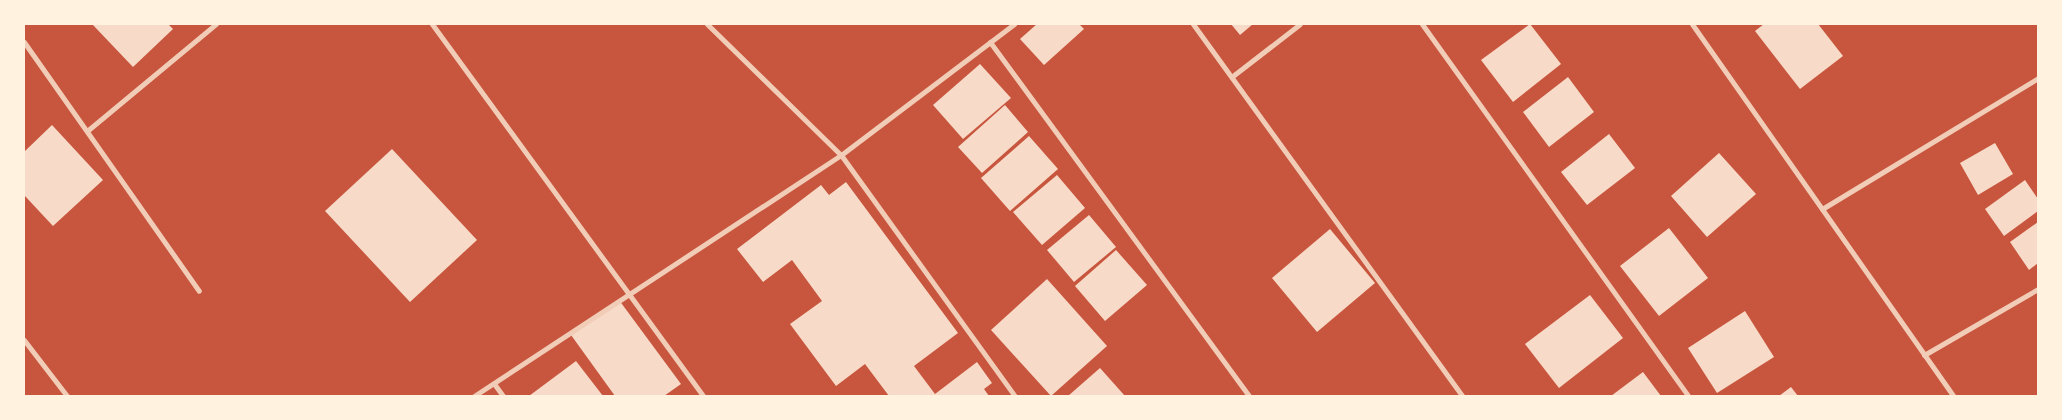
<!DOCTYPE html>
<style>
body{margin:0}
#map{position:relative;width:2062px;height:420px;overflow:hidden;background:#c8553d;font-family:Commissioner,sans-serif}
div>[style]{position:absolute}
.building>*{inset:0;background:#f7dbc8}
.minor>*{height:5px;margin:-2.5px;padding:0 2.5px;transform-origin:2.5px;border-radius:2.5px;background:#f1ccb7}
span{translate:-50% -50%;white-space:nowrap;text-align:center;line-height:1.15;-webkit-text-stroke:5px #fff3e0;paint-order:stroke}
.frame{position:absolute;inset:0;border:25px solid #fff3e0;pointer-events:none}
</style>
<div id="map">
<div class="building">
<div style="clip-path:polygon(92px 24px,168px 24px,173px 29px,133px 67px)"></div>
<div style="clip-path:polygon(1037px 24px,1079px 24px,1084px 29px,1044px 65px,1020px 39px)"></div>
<div style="clip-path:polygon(1231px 24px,1253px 24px,1240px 35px)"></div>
<div style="clip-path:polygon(1530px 24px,1561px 64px,1513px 102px,1481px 60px)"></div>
<div style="clip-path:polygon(1764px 24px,1818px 24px,1843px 56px,1800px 89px,1755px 31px)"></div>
<div style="clip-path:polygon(980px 64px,1011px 98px,963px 139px,933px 105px)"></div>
<div style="clip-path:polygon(1568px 77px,1594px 112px,1549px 147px,1523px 112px)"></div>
<div style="clip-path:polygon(1005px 105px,1028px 132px,982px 173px,958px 147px)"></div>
<div style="clip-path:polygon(52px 125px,103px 180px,53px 226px,24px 195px,24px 152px)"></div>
<div style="clip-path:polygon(1609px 134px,1635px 168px,1587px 205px,1561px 172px)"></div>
<div style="clip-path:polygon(1029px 136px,1058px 169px,1010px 211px,981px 178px)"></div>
<div style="clip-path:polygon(1995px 143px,2013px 174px,1978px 195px,1960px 163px)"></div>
<div style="clip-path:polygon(392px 149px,477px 240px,410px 302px,325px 211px)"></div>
<div style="clip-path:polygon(1719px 153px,1756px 194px,1707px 237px,1671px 196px)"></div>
<div style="clip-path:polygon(1057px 175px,1085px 208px,1042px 245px,1013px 212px)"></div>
<div style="clip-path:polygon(2025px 180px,2038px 199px,2038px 211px,2004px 236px,1985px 209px)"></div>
<div style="clip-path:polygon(846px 182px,958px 333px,914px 366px,935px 394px,977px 362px,992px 383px,984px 389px,989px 396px,889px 396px,865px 364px,836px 386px,790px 324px,822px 301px,792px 260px,763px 282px,737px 249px,821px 185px,829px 195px)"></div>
<div style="clip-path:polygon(1089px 215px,1116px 247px,1074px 282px,1047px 250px)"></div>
<div style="clip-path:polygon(2038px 222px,2038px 263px,2029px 270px,2010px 242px)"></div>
<div style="clip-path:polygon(1669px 228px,1708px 278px,1659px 316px,1620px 266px)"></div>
<div style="clip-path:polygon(1330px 229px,1375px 283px,1317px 332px,1272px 278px)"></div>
<div style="clip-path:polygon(1116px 250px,1147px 285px,1105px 321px,1075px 286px)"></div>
<div style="clip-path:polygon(1047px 279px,1107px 346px,1051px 396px,991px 330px)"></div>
<div style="clip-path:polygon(1590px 295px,1623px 338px,1559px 388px,1525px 344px)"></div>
<div style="clip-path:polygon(619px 300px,681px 384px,664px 396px,615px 396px,571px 335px)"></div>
<div style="clip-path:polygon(1745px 311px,1774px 357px,1717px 393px,1688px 348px)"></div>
<div style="clip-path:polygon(576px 361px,603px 396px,529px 396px)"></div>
<div style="clip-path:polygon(1100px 368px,1125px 396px,1068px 396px)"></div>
<div style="clip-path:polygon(1643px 372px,1661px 396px,1611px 396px)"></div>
<div style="clip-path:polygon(1791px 387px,1798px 396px,1779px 396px)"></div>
</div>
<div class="minor">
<div style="left:432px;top:24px;width:460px;rotate:53.9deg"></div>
<div style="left:707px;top:24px;width:187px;rotate:44.4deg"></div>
<div style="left:841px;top:155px;width:297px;rotate:54.2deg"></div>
<div style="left:1193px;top:24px;width:459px;rotate:54.1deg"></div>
<div style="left:1422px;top:24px;width:457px;rotate:54.4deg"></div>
<div style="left:1692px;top:24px;width:454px;rotate:54.9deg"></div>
<div style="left:24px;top:42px;width:304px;rotate:54.9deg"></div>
<div style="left:990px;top:42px;width:439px;rotate:53.8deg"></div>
<div style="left:1234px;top:75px;width:83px;rotate:-37.7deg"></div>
<div style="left:87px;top:131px;width:168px;rotate:-39.7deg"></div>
<div style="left:1822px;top:209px;width:253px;rotate:-31.2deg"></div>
<div style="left:24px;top:340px;width:71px;rotate:52.5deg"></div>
<div style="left:1924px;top:355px;width:132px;rotate:-30.1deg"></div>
<div style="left:495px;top:385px;width:14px;rotate:54deg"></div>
<div style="left:474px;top:396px;width:439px;rotate:-33.3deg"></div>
<div style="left:841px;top:155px;width:217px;rotate:-37.1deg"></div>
</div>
<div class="frame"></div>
</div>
